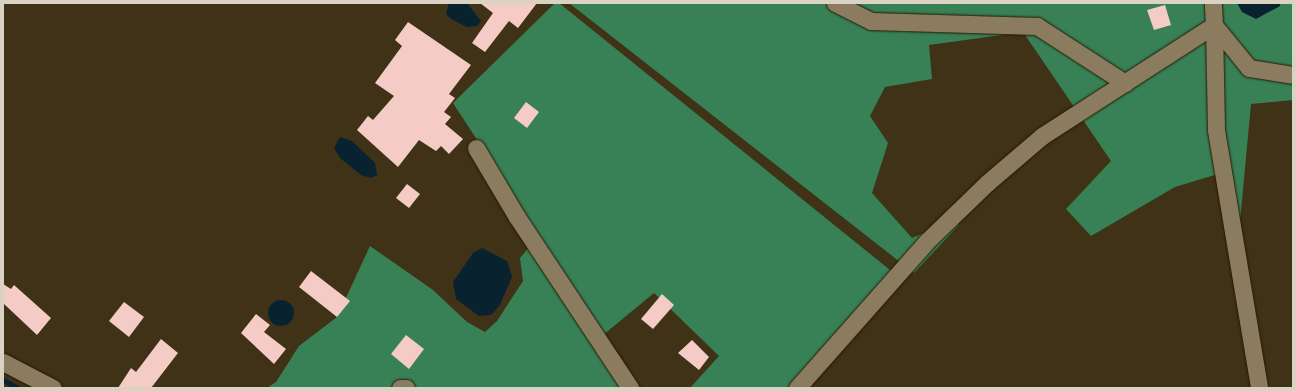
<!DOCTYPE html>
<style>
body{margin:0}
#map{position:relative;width:1296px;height:391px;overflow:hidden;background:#3f3217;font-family:Cabin,sans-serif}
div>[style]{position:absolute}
.forest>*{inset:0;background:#388056}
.water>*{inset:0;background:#09222f}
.round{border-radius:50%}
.stream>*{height:5px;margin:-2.5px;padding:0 2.5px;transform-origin:2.5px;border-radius:2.5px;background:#09222f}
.building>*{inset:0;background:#f4ccc5}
.roads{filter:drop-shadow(0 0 1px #261900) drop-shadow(0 0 1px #261900)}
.street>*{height:17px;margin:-8.5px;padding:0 8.5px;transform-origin:8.5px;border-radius:8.5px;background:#8b7c5f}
span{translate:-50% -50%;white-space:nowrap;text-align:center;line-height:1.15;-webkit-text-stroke:4px #3f3217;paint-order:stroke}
.frame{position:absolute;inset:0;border:4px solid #dad2c3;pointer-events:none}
</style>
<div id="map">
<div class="forest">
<div style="clip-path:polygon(555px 3px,559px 3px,895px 274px,790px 388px,690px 388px,719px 356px,654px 293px,603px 335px,637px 388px,267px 388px,276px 382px,299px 346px,337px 317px,370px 246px,433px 290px,467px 322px,485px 332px,497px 321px,523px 281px,520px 258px,539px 235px,453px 103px)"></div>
<div style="clip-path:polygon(569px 3px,1293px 3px,1293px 100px,1251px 104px,1240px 222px,1218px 174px,1175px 187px,1091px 236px,1066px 209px,1111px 161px,1023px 32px,929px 45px,932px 79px,885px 87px,870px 116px,888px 143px,872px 193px,912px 238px,955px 220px,959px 225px,914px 273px)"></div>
</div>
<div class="water">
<div style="clip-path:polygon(449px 3px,467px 3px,481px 21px,477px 26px,467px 27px,451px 19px,446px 14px)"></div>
<div style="clip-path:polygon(1237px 3px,1280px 3px,1280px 6px,1256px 19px,1242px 12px)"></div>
<div style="clip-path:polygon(340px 137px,352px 141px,375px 163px,377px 175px,371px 178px,361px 175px,340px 158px,334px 148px)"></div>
<div style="clip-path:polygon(482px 248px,507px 261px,512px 277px,500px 305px,491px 315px,479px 316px,456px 299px,453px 282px,473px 253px)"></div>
<div class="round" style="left:268px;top:300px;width:26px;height:26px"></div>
</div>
<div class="stream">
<div style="left:3px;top:380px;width:17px;rotate:28deg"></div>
</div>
<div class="building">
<div style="clip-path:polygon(480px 3px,537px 3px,518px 28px,509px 21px,485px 52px,472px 43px,493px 13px)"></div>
<div style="clip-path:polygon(1165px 5px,1171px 25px,1154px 30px,1147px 10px)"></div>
<div style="clip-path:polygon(408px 22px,471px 65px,449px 94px,455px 98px,444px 112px,451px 117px,445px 124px,463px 139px,449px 154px,441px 146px,436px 151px,419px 140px,398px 167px,357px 130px,368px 116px,373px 120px,394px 96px,375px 83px,402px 46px,395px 40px)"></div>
<div style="clip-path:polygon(526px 102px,539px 112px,527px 128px,514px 118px)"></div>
<div style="clip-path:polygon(407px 184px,420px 194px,409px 208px,396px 198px)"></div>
<div style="clip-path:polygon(311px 271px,350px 301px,337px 317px,299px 287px)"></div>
<div style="clip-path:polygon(3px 284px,11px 289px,14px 285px,51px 318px,37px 335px,3px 303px)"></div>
<div style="clip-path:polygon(662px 294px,674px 305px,653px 329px,641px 319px)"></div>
<div style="clip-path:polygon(124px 302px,144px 317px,129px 337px,109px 321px)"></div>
<div style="clip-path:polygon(256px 314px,270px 325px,264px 332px,286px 349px,274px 364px,241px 333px)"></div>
<div style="clip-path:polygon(406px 335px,424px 349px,409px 369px,391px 354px)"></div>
<div style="clip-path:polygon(161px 339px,178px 353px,151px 388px,118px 388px,131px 368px,136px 372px)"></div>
<div style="clip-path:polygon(692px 340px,709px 357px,699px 370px,678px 353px)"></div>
</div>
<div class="roads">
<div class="street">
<div style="left:835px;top:3px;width:40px;rotate:26.6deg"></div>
<div style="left:871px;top:21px;width:166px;rotate:1.7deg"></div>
<div style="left:1037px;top:26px;width:105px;rotate:32.9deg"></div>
<div style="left:1214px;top:25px;width:105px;rotate:88.9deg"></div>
<div style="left:1216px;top:130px;width:262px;rotate:80.5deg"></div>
<div style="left:1214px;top:25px;width:55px;rotate:50.9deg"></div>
<div style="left:1249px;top:68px;width:45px;rotate:9deg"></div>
<div style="left:476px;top:148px;width:80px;rotate:59.3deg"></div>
<div style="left:517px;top:217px;width:205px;rotate:56.5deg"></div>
<div style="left:3px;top:362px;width:56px;rotate:27.5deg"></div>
<div style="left:400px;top:388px;width:6px"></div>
<div style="left:797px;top:388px;width:195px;rotate:-48.5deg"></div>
<div style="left:926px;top:242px;width:85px;rotate:-44deg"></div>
<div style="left:987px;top:183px;width:72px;rotate:-40.5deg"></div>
<div style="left:1042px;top:136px;width:205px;rotate:-32.8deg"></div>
<div style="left:1214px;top:25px;width:22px;rotate:-93deg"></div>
</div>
</div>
<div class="frame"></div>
</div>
